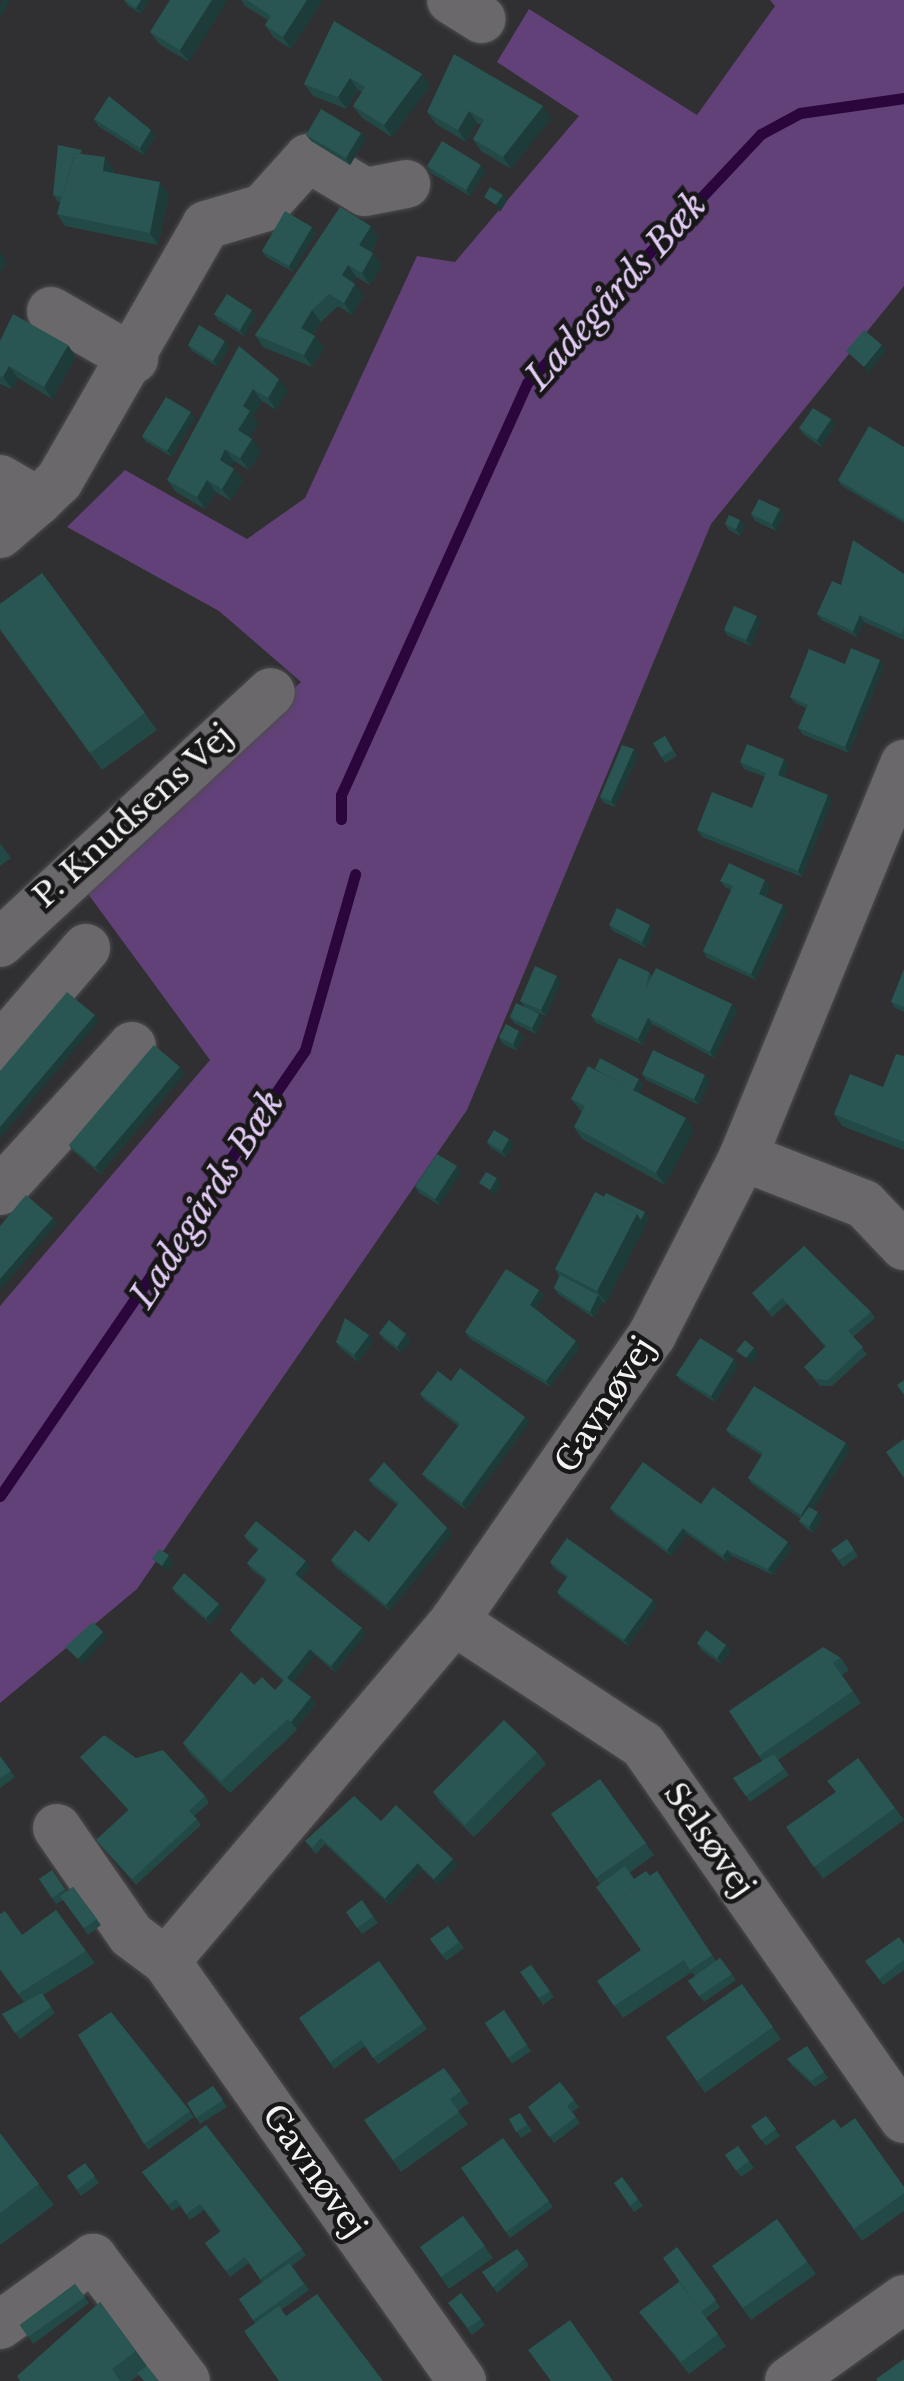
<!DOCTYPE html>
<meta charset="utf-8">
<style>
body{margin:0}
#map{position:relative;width:904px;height:2381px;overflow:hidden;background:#302f32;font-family:"Libre Baskerville",serif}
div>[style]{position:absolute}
.green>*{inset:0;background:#624178}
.stream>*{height:11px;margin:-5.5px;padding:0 5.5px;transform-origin:5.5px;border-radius:5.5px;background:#2a063d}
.roads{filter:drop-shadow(0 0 2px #4c4b4e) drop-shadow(0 0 2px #4c4b4e)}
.minor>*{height:48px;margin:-24px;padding:0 24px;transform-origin:24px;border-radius:24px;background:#6a686b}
.wall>*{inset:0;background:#234947}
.shaded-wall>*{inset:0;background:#1d3c39}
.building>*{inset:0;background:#295552}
span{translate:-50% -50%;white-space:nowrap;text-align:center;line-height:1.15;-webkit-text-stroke:9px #181718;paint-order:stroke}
.street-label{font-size:32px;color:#f2f1f3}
.water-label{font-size:35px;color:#e3ccf5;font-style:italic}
</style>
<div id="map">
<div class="green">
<div style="clip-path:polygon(770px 0,904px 0,904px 286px,711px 524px,467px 1110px,137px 1589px,0 1703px,0 1306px,210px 1060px,80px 883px,301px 682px,219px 611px,67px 527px,125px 470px,247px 539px,305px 498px,417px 256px,455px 262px,579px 116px,497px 62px,529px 9px,697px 115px,775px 6px)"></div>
</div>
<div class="stream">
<div style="left:341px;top:819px;width:24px;rotate:-90deg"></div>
<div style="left:341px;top:795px;width:452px;rotate:-65.7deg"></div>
<div style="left:527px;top:383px;width:342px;rotate:-46.8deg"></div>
<div style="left:761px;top:134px;width:44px;rotate:-28.3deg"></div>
<div style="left:800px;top:113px;width:105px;rotate:-8.2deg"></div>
<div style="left:0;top:1496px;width:540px;rotate:-55.63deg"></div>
<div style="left:305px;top:1050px;width:183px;rotate:-74.1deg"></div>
</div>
<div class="roads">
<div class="minor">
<div style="left:451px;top:0;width:36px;rotate:32deg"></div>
<div style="left:51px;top:311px;width:96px;rotate:30deg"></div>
<div style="left:0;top:479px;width:44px;rotate:30.1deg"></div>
<div style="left:38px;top:501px;width:29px;rotate:-44deg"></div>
<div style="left:59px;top:481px;width:295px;rotate:-60.1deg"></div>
<div style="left:206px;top:225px;width:59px;rotate:-16.6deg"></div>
<div style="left:263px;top:208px;width:67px;rotate:-48deg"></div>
<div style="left:308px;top:158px;width:66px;rotate:30.8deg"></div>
<div style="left:365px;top:192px;width:42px;rotate:-11deg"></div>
<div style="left:0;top:534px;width:50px;rotate:-41deg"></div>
<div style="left:0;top:943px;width:369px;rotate:-42.8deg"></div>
<div style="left:0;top:1048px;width:132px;rotate:-49.3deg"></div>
<div style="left:743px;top:1157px;width:130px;rotate:21.2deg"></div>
<div style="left:864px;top:1204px;width:58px;rotate:46.4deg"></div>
<div style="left:0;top:1191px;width:196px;rotate:-47.7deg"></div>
<div style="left:454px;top:1621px;width:226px;rotate:33.3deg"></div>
<div style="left:643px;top:1745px;width:456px;rotate:55.1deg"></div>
<div style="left:57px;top:1828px;width:130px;rotate:55.3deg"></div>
<div style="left:131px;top:1935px;width:44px;rotate:36.6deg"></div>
<div style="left:0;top:2325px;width:115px;rotate:-35.8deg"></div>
<div style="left:93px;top:2258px;width:154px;rotate:52.9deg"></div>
<div style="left:462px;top:2381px;width:514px;rotate:-125.17deg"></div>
<div style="left:166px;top:1961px;width:446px;rotate:-49.7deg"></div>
<div style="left:454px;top:1621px;width:348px;rotate:-55.3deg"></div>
<div style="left:652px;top:1335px;width:200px;rotate:-62.9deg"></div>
<div style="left:743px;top:1157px;width:425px;rotate:-67.7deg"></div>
<div style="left:789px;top:2381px;width:141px;rotate:-35.5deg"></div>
</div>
</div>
<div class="wall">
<div style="clip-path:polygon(124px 0,149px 0,141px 14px,128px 6px)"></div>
<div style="clip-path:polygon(170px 0,189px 62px,159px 44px,150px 32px)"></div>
<div style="clip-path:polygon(241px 0,323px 0,291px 49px,273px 37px,265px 25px,268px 20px,245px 6px)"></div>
<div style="clip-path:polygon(334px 21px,422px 74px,430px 86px,392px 137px,362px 118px,353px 106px,362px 92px,358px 90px,347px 109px,313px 96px,304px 84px)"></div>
<div style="clip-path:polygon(543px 106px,551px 118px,511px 169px,481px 151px,473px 139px,481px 125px,477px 123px,466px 142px,436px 124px,427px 112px)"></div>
<div style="clip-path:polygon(94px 119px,156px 136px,144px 155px,98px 126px)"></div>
<div style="clip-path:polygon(361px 133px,366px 139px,350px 165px,311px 141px,306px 135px)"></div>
<div style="clip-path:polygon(427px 166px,485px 172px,470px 196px,431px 173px)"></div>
<div style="clip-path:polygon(113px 169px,113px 173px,169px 194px,158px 245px,65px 226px,57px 214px,60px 202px,58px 202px,53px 195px)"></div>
<div style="clip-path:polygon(371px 226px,379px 238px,371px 252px,382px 265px,370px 285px,356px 277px,353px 282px,364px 296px,352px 315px,338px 306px,321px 322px,313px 335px,324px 348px,312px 367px,263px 347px,255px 335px)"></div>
<div style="clip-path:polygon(312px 227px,316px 233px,293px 272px,266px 257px,262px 251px)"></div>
<div style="clip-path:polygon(214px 314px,256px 316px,244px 336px,218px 320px)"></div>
<div style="clip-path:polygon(0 341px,76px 357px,52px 399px,18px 378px,12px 389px,0 384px)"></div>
<div style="clip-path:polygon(188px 345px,229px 347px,218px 367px,192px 351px)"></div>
<div style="clip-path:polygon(239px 346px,288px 391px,276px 410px,262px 401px,253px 416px,258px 423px,250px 437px,261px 451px,249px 470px,234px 461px,231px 466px,234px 469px,243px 481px,231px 501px,216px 492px,205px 509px,176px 492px,167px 480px)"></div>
<div style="clip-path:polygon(195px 418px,172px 457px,146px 442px,142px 436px)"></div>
<div style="clip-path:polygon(831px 419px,835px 426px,821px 447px,804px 435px,799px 428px)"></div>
<div style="clip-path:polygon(904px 447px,904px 523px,842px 486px,838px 480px)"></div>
<div style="clip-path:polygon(751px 514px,784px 516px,776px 531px,755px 521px)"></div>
<div style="clip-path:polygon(740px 520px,745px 526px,740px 536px,729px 530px,725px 524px)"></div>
<div style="clip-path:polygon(42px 573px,157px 730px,102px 770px,0 630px)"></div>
<div style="clip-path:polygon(904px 574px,904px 640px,864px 622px,857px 637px,821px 620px,817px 614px)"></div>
<div style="clip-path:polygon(761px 622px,751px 646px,728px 636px,724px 630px)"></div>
<div style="clip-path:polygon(845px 664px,884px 666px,849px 753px,803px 735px,798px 728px,806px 708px,795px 703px,790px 697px)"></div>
<div style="clip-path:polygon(665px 736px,677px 756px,665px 763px,653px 743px)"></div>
<div style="clip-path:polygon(638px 756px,615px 807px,604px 803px,600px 797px)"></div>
<div style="clip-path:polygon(784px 759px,788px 766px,784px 777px,828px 795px,832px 801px,802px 877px,702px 837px,697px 830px,752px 808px,765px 777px,744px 769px,740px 762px)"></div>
<div style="clip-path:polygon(0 843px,11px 858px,0 866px)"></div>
<div style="clip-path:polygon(720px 881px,770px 887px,765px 897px,787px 911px,756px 980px,707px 958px,703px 951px,731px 890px,725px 887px)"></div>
<div style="clip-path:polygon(609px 925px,654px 931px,646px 948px,613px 931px)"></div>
<div style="clip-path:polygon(904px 969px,904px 1012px,895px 1008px,891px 1002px)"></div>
<div style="clip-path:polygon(649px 972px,652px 976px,732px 1004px,737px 1011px,714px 1058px,652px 1024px,643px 1045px,596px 1023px,591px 1016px)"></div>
<div style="clip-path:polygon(561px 982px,546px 1016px,531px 1010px,539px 1014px,543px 1020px,536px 1034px,514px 1023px,510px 1017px,524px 1006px,520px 1001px)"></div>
<div style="clip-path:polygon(499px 1037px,524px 1037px,517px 1051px,503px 1044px)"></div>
<div style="clip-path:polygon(904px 1056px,904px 1150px,842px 1126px,834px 1114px,883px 1087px)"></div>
<div style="clip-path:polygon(596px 1071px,644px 1085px,639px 1093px,694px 1130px,665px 1185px,582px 1139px,574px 1127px,582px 1112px,571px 1099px)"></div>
<div style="clip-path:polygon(185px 1073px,100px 1174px,73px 1151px,69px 1145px)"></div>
<div style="clip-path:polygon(642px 1074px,710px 1081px,699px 1105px,646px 1080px)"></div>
<div style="clip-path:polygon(509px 1139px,513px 1146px,506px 1157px,491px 1148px,487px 1142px)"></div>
<div style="clip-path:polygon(461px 1173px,439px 1205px,419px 1193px,415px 1186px)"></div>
<div style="clip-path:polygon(649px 1218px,606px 1303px,603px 1302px,594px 1318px,558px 1294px,554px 1288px,559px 1276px,555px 1269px)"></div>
<div style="clip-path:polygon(539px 1290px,544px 1296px,536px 1309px,580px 1347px,550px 1387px,470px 1339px,465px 1332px)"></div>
<div style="clip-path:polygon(752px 1293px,871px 1312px,875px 1318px,853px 1337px,867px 1354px,832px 1386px,820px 1386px,804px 1367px,825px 1347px,787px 1304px,772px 1317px)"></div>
<div style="clip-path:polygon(379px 1333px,406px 1334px,411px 1341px,401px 1353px,383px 1339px)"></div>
<div style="clip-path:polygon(369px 1335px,373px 1342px,358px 1362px,340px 1348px,336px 1342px)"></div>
<div style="clip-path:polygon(738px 1366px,715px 1402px,681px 1381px,676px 1375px)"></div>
<div style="clip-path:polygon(451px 1381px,525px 1417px,529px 1423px,466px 1510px,427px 1480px,422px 1474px,458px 1426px,424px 1400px,420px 1394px)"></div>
<div style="clip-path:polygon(726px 1430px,850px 1449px,813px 1509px,822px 1519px,813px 1533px,804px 1527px,799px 1521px,801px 1519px,752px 1484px,748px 1478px,762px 1456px,731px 1436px)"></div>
<div style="clip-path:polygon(369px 1480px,447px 1528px,452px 1534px,390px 1611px,335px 1567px,331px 1560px,369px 1542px,397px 1505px,373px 1486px)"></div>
<div style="clip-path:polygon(701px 1504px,792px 1548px,773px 1575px,732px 1556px,727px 1562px,687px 1534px,671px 1556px,614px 1514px,610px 1508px)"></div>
<div style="clip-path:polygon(244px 1536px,310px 1567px,301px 1579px,366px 1634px,335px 1672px,315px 1655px,293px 1682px,311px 1697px,316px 1704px,296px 1728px,297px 1730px,230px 1793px,191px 1755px,183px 1743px,254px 1685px,275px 1690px,283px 1681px,234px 1636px,230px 1630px,266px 1581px,252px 1570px,247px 1563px,258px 1550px,249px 1543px)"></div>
<div style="clip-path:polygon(847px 1539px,858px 1556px,843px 1567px,831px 1550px)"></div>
<div style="clip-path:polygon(550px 1562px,657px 1606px,628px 1646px,561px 1598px,557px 1592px,567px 1578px,554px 1569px)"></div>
<div style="clip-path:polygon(172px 1588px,223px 1610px,210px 1624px,176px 1594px)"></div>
<div style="clip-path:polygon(697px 1643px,726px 1645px,731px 1651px,721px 1664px,701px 1650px)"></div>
<div style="clip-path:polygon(841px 1658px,849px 1670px,842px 1675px,861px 1703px,778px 1760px,789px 1775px,750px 1802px,733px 1778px,762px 1761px,729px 1711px)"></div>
<div style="clip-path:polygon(537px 1752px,546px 1764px,474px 1837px,441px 1804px,433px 1792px)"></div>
<div style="clip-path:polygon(0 1756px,15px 1777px,0 1788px)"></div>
<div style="clip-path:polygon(80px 1757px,136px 1758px,205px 1796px,209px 1803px,194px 1816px,201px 1825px,136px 1885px,96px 1840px,128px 1810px)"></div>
<div style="clip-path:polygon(858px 1758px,904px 1820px,823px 1879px,786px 1827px,836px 1792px)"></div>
<div style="clip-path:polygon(600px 1779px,654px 1855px,629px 1873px,634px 1879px,650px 1876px,657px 1871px,716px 1961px,720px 1958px,736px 1980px,704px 2002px,688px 1981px,695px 1976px,692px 1972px,623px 2018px,597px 1981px,641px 1950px,600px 1884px,551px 1814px)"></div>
<div style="clip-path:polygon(381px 1821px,458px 1865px,439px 1885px,422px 1869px,390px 1905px,325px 1844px,316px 1854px,305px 1841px)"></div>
<div style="clip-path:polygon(52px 1870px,67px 1892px,73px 1887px,101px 1925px,88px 1935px,63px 1900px,56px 1904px,39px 1879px)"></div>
<div style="clip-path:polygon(362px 1900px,378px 1923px,362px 1934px,346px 1912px)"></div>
<div style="clip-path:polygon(56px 1910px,95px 1963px,43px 1995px,55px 2013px,20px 2039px,2px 2014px,24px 2002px,0 1970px,22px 1935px)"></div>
<div style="clip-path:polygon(448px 1926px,464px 1948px,446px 1961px,430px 1939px)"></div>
<div style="clip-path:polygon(904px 1944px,904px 1970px,883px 1985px,865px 1961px)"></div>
<div style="clip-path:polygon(379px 1961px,427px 2029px,378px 2064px,365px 2046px,334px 2069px,299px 2018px)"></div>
<div style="clip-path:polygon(531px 1965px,554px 1997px,543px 2005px,520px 1972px)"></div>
<div style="clip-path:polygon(742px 1984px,781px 2039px,705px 2093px,666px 2037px)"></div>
<div style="clip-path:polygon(504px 2010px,531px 2051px,512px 2064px,485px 2023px)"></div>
<div style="clip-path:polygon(111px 2012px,194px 2117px,148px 2150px,78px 2035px)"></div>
<div style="clip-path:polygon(807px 2046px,828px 2078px,815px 2087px,792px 2066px,787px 2059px)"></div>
<div style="clip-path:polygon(444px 2068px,469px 2103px,458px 2111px,468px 2124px,401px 2172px,364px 2120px)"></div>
<div style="clip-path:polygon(560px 2082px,579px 2107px,572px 2112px,580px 2123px,554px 2143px,528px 2107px)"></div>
<div style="clip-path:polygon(213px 2086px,227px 2107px,200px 2124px,187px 2103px)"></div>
<div style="clip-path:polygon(520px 2113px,532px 2131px,521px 2138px,509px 2119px)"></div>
<div style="clip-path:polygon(766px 2116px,780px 2136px,766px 2146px,751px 2126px)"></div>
<div style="clip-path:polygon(206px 2125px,306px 2255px,292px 2266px,309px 2290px,281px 2310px,286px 2316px,383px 2381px,255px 2323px,239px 2299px,262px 2282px,249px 2263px,230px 2277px,205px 2243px,220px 2232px,204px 2210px,190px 2220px,180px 2206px,172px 2211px,142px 2172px)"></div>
<div style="clip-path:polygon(841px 2128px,904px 2187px,904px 2211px,862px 2241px,795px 2147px)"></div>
<div style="clip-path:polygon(0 2133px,54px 2205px,0 2245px)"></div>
<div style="clip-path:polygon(503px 2138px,553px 2207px,510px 2238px,461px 2168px)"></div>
<div style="clip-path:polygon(738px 2146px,754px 2168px,741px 2177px,725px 2155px)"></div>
<div style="clip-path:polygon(85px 2163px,99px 2183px,81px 2196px,67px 2176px)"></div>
<div style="clip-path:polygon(622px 2177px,643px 2206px,634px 2212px,614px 2183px)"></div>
<div style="clip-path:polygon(463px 2216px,493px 2258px,449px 2289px,420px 2247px)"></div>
<div style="clip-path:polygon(777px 2219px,816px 2274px,751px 2320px,712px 2266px)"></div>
<div style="clip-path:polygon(677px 2247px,720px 2307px,706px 2318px,726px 2346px,689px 2374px,639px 2312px,679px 2282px)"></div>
<div style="clip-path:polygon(517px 2249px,529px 2265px,497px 2293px,482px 2272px)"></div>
<div style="clip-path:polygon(75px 2284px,89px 2303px,33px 2344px,20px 2325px)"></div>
<div style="clip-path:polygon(461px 2293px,485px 2325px,472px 2335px,448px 2303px)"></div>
<div style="clip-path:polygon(100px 2302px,147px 2366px,139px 2375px,131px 2381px,20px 2381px)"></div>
</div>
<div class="shaded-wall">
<div style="clip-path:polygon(2px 0,10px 0,0 17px,0 4px)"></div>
<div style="clip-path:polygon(141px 0,149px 0,141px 14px,136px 8px)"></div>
<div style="clip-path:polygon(212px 0,228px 0,189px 62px,180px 50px)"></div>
<div style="clip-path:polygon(307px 0,323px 0,291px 49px,283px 37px)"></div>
<div style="clip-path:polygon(422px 74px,430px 86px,392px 137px,384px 125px)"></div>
<div style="clip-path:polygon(350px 78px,358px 90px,347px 109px,338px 97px)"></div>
<div style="clip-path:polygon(543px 106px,551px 118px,511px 169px,503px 157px)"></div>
<div style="clip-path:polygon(469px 111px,477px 123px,466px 142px,458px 130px)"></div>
<div style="clip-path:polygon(151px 130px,156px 136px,144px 155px,140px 148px)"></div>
<div style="clip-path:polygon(361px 133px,366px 139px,350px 165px,346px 158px)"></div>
<div style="clip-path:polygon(105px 157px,113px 169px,111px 183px,103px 171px)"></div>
<div style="clip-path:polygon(481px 165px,485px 172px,470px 196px,466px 190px)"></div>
<div style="clip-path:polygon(160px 182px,169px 194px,158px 245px,150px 233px)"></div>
<div style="clip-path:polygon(503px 195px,507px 201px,500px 212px,496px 205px)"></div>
<div style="clip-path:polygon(371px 226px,379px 238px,367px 257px,359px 245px)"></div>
<div style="clip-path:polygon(312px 227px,316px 233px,293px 272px,289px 266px)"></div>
<div style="clip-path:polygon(0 252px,7px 262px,0 272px)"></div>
<div style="clip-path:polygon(373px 253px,382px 265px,370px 285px,362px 273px)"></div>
<div style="clip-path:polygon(348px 265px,356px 277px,350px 287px,342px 275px)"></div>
<div style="clip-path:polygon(355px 284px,364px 296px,352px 315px,344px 303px)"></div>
<div style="clip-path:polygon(252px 310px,256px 316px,244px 336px,240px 330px)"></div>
<div style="clip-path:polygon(312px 310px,321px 322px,310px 340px,301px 328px)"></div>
<div style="clip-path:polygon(315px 336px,324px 348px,312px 367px,304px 355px)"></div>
<div style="clip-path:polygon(225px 341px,229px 347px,218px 367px,213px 361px)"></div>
<div style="clip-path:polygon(68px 345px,76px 357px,52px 399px,44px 387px)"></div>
<div style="clip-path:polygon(882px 345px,886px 351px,868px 373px,864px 367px)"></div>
<div style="clip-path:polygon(9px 366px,18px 378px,12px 389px,3px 377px)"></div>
<div style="clip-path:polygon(279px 379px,288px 391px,276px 410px,268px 398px)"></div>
<div style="clip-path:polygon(253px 389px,262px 401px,253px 416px,258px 423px,247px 442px,238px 430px,243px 406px)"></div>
<div style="clip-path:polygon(191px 412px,195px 418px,172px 457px,167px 451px)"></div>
<div style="clip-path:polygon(831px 419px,835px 426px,821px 447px,817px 440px)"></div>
<div style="clip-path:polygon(252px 439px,261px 451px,249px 470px,240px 458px)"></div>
<div style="clip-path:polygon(225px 449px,234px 461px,228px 472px,220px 460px)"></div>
<div style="clip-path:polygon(234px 469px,243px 481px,231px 501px,222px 489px)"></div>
<div style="clip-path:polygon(207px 480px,216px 492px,205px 509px,197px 497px)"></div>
<div style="clip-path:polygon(780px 509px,784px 516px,776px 531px,772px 524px)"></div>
<div style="clip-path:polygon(740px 520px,745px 526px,740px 536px,736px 529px)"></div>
<div style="clip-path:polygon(860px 615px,864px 622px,857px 637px,853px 631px)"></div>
<div style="clip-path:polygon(757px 616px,761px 622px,751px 646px,746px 640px)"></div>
<div style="clip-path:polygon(880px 660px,884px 666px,849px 753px,845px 747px)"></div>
<div style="clip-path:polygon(634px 749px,638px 756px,615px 807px,611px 801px)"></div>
<div style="clip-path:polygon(784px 759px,788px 766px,782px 781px,778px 775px)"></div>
<div style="clip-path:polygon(828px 795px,832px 801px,802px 877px,798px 871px)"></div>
<div style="clip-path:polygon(765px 880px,770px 887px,763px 900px,759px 894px)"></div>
<div style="clip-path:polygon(783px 905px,787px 911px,756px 980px,751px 974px)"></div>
<div style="clip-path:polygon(650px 925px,654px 931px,646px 948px,642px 942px)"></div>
<div style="clip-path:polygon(557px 976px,561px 982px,546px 1016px,541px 1010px)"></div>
<div style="clip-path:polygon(732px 1004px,737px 1011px,714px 1058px,710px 1052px)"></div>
<div style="clip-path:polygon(539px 1014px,543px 1020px,536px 1034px,532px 1028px)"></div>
<div style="clip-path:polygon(95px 1015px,99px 1021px,0 1138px,0 1127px)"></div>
<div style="clip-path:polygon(648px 1018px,652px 1024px,643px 1045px,638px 1039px)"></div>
<div style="clip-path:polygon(519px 1031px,524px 1037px,517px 1051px,513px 1044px)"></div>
<div style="clip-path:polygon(180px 1067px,185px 1073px,100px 1174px,95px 1167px)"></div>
<div style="clip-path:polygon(705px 1075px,710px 1081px,699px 1105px,694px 1099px)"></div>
<div style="clip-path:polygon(639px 1079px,644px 1085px,636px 1100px,631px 1093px)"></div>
<div style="clip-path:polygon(686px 1118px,694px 1130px,665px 1185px,656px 1173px)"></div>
<div style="clip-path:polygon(509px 1139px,513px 1146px,506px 1157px,502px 1151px)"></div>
<div style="clip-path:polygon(457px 1166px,461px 1173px,439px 1205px,435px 1199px)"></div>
<div style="clip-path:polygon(497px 1178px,501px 1185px,494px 1196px,490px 1190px)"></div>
<div style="clip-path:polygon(645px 1212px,649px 1218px,606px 1303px,597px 1291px,637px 1214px)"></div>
<div style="clip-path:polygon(53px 1218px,57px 1224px,0 1290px,0 1279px)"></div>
<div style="clip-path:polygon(539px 1290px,544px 1296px,535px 1311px,530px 1305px)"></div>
<div style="clip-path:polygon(598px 1295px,603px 1302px,594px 1318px,590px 1312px)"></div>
<div style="clip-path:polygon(406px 1334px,411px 1341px,401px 1353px,397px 1347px)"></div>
<div style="clip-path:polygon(369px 1335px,373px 1342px,358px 1362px,354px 1355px)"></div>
<div style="clip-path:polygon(576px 1341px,580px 1347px,550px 1387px,546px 1381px)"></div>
<div style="clip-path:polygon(754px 1348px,759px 1354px,751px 1364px,746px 1358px)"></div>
<div style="clip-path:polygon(734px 1359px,738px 1366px,715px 1402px,711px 1396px)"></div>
<div style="clip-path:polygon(525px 1417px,529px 1423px,466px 1510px,462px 1503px)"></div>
<div style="clip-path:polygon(846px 1443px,850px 1449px,805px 1522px,801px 1515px)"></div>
<div style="clip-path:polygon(818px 1512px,822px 1519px,813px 1533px,809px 1527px)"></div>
<div style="clip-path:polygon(447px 1528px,452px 1534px,390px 1611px,386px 1605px)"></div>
<div style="clip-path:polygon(683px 1528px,687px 1534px,671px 1556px,667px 1550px)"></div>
<div style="clip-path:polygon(788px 1542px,792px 1548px,773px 1575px,768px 1569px)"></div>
<div style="clip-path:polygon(727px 1550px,732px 1556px,727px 1562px,723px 1556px)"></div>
<div style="clip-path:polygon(169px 1555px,174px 1562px,167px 1572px,162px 1566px)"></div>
<div style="clip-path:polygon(306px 1561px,310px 1567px,300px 1580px,295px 1574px)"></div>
<div style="clip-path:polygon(653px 1600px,657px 1606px,628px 1646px,624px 1640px)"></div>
<div style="clip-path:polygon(219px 1604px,223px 1610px,210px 1624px,206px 1618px)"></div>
<div style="clip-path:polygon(362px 1628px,366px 1634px,335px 1672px,331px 1666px)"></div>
<div style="clip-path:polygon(103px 1632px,107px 1638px,82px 1665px,78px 1659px)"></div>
<div style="clip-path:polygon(726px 1645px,731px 1651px,721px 1664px,717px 1658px)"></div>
<div style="clip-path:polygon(310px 1649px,315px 1655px,292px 1684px,287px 1678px)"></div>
<div style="clip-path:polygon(311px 1697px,316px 1704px,296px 1728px,291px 1722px)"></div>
<div style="clip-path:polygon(453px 1859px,458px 1865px,439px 1885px,434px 1879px)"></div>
<div style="clip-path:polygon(418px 1863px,422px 1869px,390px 1905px,385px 1898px)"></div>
</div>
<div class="building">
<div style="clip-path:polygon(124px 0,141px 0,136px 8px)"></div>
<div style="clip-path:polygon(170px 0,212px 0,180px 50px,150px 32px)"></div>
<div style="clip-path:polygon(247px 0,307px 0,283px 37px,265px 25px,271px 16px)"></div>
<div style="clip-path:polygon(334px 21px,422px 74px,384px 125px,353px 106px,365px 87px,350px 78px,338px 97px,304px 84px)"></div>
<div style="clip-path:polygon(454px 54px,543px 106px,503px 157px,473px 139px,484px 120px,469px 111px,458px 130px,427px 112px)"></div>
<div style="clip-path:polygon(109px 96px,151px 130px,140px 148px,94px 119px)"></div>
<div style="clip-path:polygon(321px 109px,361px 133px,346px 158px,306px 135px)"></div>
<div style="clip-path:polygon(442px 141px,481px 165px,466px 190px,427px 166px)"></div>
<div style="clip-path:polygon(58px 145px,82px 150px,80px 154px,75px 153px,62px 197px,53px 195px)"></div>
<div style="clip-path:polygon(75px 153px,105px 157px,103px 171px,160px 182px,150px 233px,57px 214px)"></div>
<div style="clip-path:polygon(490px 187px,503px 195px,496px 205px,484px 197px)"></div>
<div style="clip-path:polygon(340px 207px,371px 226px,359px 245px,373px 253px,362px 273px,348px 265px,342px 275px,355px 284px,344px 303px,329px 294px,312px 310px,301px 328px,315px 336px,304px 355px,255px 335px)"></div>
<div style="clip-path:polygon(285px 211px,312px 227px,289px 266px,262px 251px)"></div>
<div style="clip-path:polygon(227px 294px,252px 310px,240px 330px,214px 314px)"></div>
<div style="clip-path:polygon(13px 314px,68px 345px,44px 387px,9px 366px,3px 377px,0 376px,0 341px)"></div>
<div style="clip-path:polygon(199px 325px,225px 341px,213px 361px,188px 345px)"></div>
<div style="clip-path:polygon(864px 330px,882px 345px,864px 367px,846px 351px)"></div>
<div style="clip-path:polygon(239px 346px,279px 379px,268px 398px,253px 389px,243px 406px,250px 411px,238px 430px,252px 439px,240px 458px,225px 449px,220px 460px,234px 469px,222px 489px,207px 480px,197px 497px,167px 480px)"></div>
<div style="clip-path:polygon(166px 397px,191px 412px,167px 451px,142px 436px)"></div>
<div style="clip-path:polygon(813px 408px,831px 419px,817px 440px,799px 428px)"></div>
<div style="clip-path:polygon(869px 426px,904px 447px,904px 520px,838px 480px)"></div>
<div style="clip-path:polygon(759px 499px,780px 509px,772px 524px,751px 514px)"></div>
<div style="clip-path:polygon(729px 515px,740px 520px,736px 529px,725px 524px)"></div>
<div style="clip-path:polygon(853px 540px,904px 574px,904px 628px,901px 634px,860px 615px,853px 631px,817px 614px,832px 581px,841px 585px)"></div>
<div style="clip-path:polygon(42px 573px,145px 713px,90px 753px,0 629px,0 604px)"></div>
<div style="clip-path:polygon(734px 606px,757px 616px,746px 640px,724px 630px)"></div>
<div style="clip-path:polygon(851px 648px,880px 660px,845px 747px,798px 728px,808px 705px,790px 697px,809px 649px,845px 664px)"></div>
<div style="clip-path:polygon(665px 736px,673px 750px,661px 757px,653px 743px)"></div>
<div style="clip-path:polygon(747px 744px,784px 759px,778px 775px,828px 795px,798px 871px,697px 830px,712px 792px,752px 808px,766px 773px,740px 762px)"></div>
<div style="clip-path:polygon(622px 745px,634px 749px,611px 801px,600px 797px)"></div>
<div style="clip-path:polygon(729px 863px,765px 880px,759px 894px,783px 905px,751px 974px,703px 951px,733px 886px,720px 881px)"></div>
<div style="clip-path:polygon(617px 908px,650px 925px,642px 942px,609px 925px)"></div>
<div style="clip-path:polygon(619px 958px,649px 972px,646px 988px,656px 968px,732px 1004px,710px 1052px,648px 1018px,638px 1039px,591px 1016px)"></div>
<div style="clip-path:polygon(535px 966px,557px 976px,541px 1010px,520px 1001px)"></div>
<div style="clip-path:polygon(904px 969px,904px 1007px,891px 1002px)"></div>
<div style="clip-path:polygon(67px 992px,95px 1015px,0 1127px,0 1071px)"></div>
<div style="clip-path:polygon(516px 1003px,539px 1014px,532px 1028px,510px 1017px)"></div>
<div style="clip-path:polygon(506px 1024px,519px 1031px,513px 1044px,499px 1037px)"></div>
<div style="clip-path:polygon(154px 1045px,180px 1067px,95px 1167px,69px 1145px)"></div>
<div style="clip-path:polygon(653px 1050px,705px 1075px,694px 1099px,642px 1074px)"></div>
<div style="clip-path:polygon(896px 1054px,904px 1056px,904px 1142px,834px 1114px,850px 1074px,883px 1087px)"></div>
<div style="clip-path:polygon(600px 1058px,639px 1079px,633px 1090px,595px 1069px)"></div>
<div style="clip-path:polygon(588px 1066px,686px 1118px,656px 1173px,574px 1127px,585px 1106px,571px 1099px)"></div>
<div style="clip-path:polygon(494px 1130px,509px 1139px,502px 1151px,487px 1142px)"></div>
<div style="clip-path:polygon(437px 1154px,457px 1166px,435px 1199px,415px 1186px)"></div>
<div style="clip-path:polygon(486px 1172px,497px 1178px,490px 1190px,479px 1183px)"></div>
<div style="clip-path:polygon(595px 1192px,637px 1214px,597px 1291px,555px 1269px)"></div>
<div style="clip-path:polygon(606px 1193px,645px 1212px,641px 1220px,637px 1214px,604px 1197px)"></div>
<div style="clip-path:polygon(26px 1195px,53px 1218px,0 1279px,0 1226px)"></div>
<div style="clip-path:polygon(804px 1246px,871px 1312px,848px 1331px,863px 1347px,828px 1380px,816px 1379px,804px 1367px,826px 1346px,782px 1298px,768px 1311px,752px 1293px)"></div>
<div style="clip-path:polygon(506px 1269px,539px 1290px,530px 1305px,576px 1341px,546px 1381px,465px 1332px)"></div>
<div style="clip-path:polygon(560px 1275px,598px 1295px,590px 1312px,554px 1288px)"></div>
<div style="clip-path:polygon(345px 1318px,369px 1335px,354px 1355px,336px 1342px)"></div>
<div style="clip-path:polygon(389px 1320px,406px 1334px,397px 1347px,379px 1333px)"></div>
<div style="clip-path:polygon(700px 1338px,734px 1359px,711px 1396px,676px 1375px)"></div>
<div style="clip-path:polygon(745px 1340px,754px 1348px,746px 1358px,736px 1351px)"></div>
<div style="clip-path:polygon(460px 1368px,525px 1417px,462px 1503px,422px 1474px,460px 1424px,420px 1394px,438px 1371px,451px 1381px)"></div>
<div style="clip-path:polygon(904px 1380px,904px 1395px,897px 1385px)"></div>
<div style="clip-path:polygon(754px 1386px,846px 1443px,801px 1515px,748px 1478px,763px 1453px,726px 1430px)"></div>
<div style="clip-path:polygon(904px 1439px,904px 1478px,886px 1452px)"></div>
<div style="clip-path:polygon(384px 1462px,447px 1528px,386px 1605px,331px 1560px,355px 1530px,369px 1542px,399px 1503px,369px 1480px)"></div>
<div style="clip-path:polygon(643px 1462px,701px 1504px,713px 1487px,788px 1542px,768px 1569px,727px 1550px,723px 1556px,683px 1528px,667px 1550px,610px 1508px)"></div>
<div style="clip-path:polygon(809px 1507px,818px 1512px,809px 1527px,799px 1521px)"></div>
<div style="clip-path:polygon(256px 1521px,306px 1561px,295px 1574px,362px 1628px,331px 1666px,310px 1649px,287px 1678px,311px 1697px,291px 1722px,254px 1685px,262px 1677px,275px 1690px,284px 1680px,230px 1630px,267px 1579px,247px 1563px,259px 1549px,244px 1536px)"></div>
<div style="clip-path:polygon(567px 1538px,653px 1600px,624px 1640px,557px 1592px,568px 1576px,550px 1562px)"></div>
<div style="clip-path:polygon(847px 1539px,854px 1550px,839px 1560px,831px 1550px)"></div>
<div style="clip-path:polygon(159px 1549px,169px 1555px,162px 1566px,152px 1559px)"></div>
<div style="clip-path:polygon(184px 1573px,219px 1604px,206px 1618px,172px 1588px)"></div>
<div style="clip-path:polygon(93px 1622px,103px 1632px,78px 1659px,65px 1647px)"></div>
<div style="clip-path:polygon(706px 1630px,726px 1645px,717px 1658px,697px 1643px)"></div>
<div style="clip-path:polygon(823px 1647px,841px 1658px,833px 1663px,853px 1691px,759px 1756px,729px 1711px)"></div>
<div style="clip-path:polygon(241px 1672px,289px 1718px,221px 1781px,183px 1743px)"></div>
<div style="clip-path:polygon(504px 1720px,537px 1752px,465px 1825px,433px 1792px)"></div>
<div style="clip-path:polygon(104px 1735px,136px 1758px,163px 1750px,205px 1796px,189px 1811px,197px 1819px,132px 1879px,96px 1840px,129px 1810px,80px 1757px)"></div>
<div style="clip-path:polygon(774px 1754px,784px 1769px,746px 1796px,733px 1778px)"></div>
<div style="clip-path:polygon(0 1756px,11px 1771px,0 1778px)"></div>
<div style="clip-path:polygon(858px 1758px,895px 1808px,814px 1867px,786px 1827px,836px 1792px,827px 1781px)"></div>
<div style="clip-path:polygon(600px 1779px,646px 1843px,596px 1878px,551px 1814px)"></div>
<div style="clip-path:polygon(354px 1796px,381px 1821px,396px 1805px,453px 1859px,434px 1879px,418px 1863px,385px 1898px,321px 1838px,312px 1848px,305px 1841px)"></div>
<div style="clip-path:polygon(625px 1866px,634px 1879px,646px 1871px,650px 1876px,609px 1905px,613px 1911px,596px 1887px)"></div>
<div style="clip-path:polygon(52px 1870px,65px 1889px,52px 1898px,39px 1879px)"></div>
<div style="clip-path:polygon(657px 1871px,712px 1955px,690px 1970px,684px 1960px,614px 2006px,597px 1981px,641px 1950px,609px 1905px)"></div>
<div style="clip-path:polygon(73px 1887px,97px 1919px,84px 1928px,60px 1896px)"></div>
<div style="clip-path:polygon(362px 1900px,373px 1917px,357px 1928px,346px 1912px)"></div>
<div style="clip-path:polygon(56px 1910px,86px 1951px,18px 1994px,0 1969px,0 1914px,5px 1911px,22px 1935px)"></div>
<div style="clip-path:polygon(448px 1926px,459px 1942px,442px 1955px,430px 1939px)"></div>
<div style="clip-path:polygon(899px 1937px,904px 1944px,904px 1960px,879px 1979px,865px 1961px)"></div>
<div style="clip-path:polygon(720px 1958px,732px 1974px,699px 1996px,688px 1981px)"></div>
<div style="clip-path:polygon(379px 1961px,423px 2023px,373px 2058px,361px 2040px,330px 2062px,299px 2018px)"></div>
<div style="clip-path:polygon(531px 1965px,550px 1991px,539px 1998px,520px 1972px)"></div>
<div style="clip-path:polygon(742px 1984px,773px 2027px,697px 2081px,666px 2037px)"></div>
<div style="clip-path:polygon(42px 1993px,51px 2007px,15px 2033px,2px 2014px)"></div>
<div style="clip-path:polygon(504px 2010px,527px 2045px,508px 2058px,485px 2023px)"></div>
<div style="clip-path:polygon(111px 2012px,190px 2111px,144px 2144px,78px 2035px)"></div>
<div style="clip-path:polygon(807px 2046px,824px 2072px,811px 2081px,787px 2059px)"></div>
<div style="clip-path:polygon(444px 2068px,461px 2091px,450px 2099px,459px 2112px,393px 2160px,364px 2120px)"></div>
<div style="clip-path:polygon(560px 2082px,574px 2100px,567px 2106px,576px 2117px,549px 2137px,528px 2107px)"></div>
<div style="clip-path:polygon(213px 2086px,223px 2100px,196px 2118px,187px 2103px)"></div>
<div style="clip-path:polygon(520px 2113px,527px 2125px,516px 2132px,509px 2119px)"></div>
<div style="clip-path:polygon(766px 2116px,776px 2129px,761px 2140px,751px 2126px)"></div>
<div style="clip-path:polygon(855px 2118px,904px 2187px,904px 2193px,854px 2229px,802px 2156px)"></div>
<div style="clip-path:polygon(834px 2119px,841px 2128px,802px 2156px,803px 2158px,795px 2147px)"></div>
<div style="clip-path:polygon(206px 2125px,302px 2249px,260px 2279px,245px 2257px,226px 2271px,205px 2243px,221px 2231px,200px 2204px,186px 2214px,176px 2199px,168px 2205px,142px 2172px)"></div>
<div style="clip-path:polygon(0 2133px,39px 2184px,0 2213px)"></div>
<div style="clip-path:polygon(503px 2138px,549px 2201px,506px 2232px,461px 2168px)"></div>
<div style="clip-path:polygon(738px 2146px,749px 2161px,736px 2171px,725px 2155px)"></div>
<div style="clip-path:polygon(85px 2163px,95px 2176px,77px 2190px,67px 2176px)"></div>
<div style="clip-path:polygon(622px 2177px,638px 2199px,630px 2206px,614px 2183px)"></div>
<div style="clip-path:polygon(463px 2216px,485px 2246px,441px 2277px,420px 2247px)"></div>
<div style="clip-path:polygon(777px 2219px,807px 2262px,743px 2308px,712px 2266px)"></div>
<div style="clip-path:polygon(677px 2247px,716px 2300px,701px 2312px,663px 2258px)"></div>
<div style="clip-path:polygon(517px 2249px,525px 2259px,493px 2287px,482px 2272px)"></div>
<div style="clip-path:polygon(289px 2263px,304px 2284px,253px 2320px,239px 2299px)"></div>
<div style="clip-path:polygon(679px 2282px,718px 2334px,681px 2362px,639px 2312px)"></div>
<div style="clip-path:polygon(75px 2284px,85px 2297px,28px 2337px,20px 2325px)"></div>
<div style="clip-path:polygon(461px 2293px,481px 2319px,468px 2328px,448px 2303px)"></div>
<div style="clip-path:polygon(317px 2294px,383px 2381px,279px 2381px,244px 2331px,279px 2306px,286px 2316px)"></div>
<div style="clip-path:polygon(100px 2302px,136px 2351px,112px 2369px,120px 2381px,20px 2381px,17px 2376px)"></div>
<div style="clip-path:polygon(570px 2320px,613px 2381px,551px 2381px,528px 2350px)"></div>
<div style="clip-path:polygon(904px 2359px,904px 2381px,878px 2381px,876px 2379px)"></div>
<div style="clip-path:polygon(147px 2366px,159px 2381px,144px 2381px,137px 2373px)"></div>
</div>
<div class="street-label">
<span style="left:133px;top:816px;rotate:-42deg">P. Knudsens Vej</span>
<span style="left:605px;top:1405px;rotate:-57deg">Gavnøvej</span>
<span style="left:709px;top:1840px;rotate:55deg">Selsøvej</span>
<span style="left:314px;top:2171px;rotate:55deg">Gavnøvej</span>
</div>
<div class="water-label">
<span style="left:616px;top:291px;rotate:-48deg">Ladegårds Bæk</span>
<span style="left:207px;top:1199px;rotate:-57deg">Ladegårds Bæk</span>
</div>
</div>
